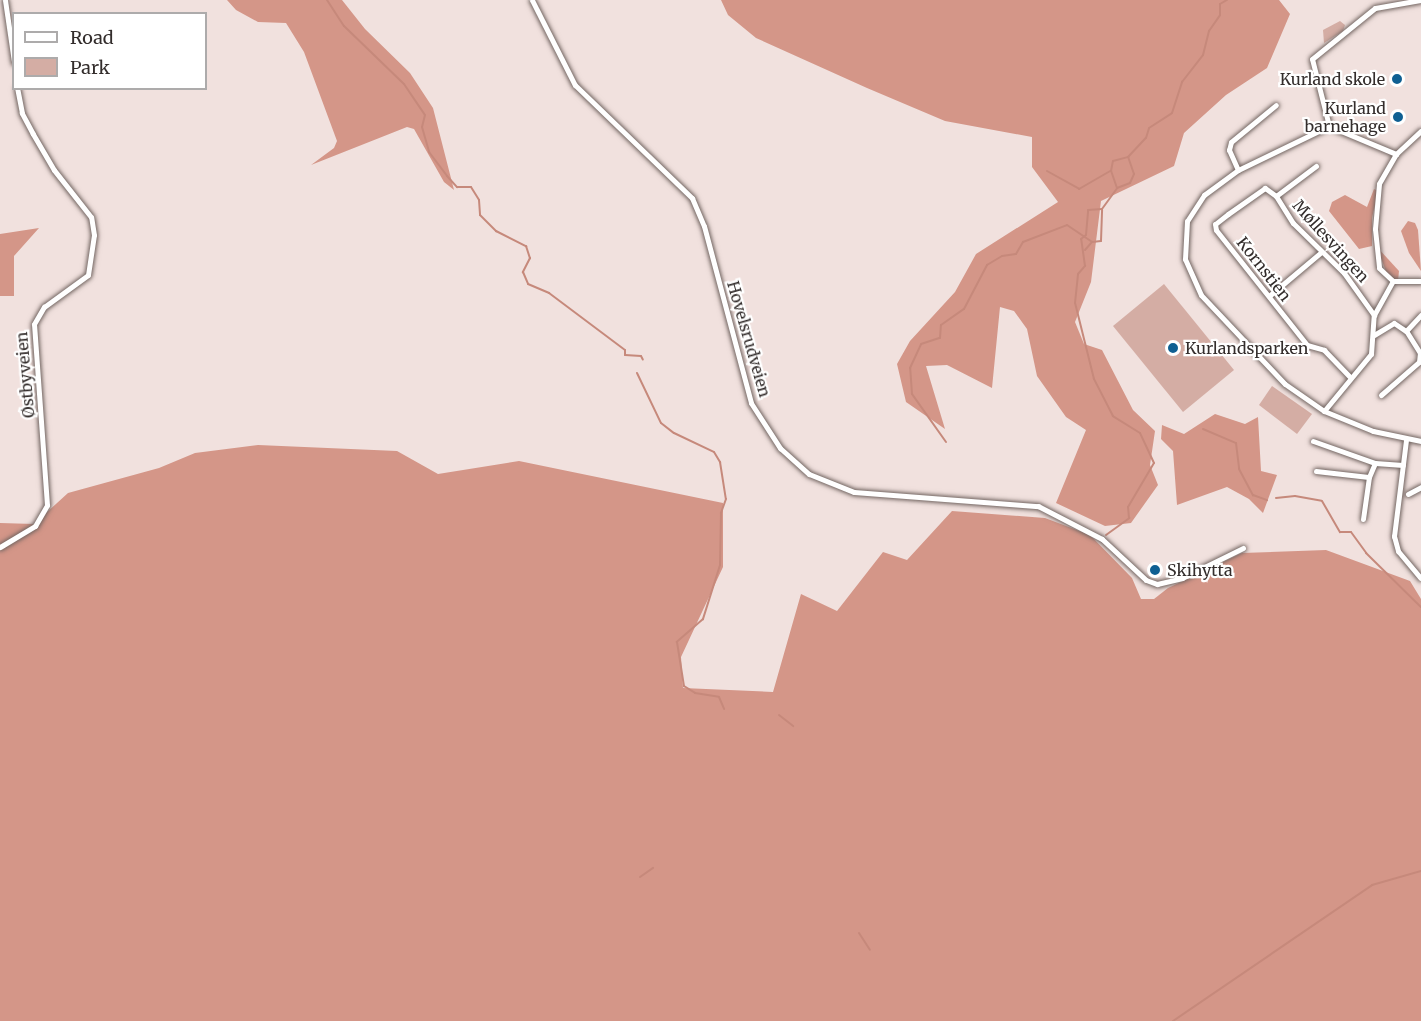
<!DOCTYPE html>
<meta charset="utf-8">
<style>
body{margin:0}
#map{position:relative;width:1421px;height:1021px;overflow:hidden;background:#f1e1de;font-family:Merriweather,serif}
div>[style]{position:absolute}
.green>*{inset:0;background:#d4ada4}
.forest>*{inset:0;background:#d49688}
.stream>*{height:2px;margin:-1px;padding:0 1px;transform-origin:1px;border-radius:1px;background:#c6897b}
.roads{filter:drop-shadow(0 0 2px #736662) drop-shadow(0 0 2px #736662)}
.street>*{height:5px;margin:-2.5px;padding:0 2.5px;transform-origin:2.5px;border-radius:2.5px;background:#fff}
.dots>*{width:16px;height:16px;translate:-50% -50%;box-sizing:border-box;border:3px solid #fff;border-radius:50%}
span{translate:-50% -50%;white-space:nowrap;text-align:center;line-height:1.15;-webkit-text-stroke:4.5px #fff;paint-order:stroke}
.poi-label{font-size:16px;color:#332d2c}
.right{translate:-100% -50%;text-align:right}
.left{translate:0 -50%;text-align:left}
.street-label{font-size:16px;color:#332d2c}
.legend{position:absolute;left:12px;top:12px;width:195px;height:78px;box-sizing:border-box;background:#fff;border:2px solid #adabab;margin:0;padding:8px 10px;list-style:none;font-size:18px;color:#332d2c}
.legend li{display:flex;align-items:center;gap:12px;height:30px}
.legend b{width:30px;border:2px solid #adabab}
</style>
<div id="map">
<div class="green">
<div style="clip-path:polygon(1340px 21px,1345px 25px,1343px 31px,1324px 43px,1323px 30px)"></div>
<div style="clip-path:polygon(1164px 284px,1234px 370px,1183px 412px,1113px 326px)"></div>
<div style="clip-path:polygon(1272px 386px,1312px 414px,1297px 434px,1259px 405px)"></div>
</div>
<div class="forest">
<div style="clip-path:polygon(227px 0,342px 0,365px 29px,410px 73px,433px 108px,454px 190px,444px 182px,414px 129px,407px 127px,311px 165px,334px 148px,337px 141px,304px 52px,286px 23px,258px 22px,236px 10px)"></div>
<div style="clip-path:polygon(721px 0,1279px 0,1290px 14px,1267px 68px,1226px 95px,1184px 133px,1174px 166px,1101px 201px,1091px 282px,1075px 322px,1084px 344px,1102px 350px,1133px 410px,1155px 431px,1150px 465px,1158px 485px,1131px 523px,1105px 526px,1056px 503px,1086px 430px,1066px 417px,1037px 376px,1027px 329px,1014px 311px,1000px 307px,992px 388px,947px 365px,926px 366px,945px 429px,906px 402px,897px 364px,910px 341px,955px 292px,976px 254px,1058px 202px,1032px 167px,1032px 137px,945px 121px,867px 88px,756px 38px,728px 15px)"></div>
<div style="clip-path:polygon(1374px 189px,1378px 191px,1372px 218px,1372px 246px,1359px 249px,1329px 211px,1332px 202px,1345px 195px,1367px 207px)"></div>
<div style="clip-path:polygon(1408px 221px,1415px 223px,1418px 230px,1421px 271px,1409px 253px,1401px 231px)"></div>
<div style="clip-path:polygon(39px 228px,14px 256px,14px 296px,0 296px,0 234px)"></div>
<div style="clip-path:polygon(1377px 247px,1399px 271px,1398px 281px,1388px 277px)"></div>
<div style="clip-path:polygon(1215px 414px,1245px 424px,1258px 417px,1261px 471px,1277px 475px,1263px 513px,1249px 499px,1227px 487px,1177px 505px,1173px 451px,1161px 439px,1162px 425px,1184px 434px)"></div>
<div style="clip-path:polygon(258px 445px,397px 451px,438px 474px,519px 461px,723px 503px,723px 567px,681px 657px,683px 688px,773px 692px,801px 594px,837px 611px,883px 552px,907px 560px,952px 511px,1045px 518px,1090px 535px,1132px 578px,1141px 599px,1154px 599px,1168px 588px,1242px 553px,1326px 550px,1410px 581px,1421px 599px,1421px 1021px,0 1021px,0 523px,34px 524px,68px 493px,159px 468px,195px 453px)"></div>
</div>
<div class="stream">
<div style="left:327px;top:0;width:31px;rotate:57deg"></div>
<div style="left:344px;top:26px;width:83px;rotate:44deg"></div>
<div style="left:404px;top:84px;width:37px;rotate:56deg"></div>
<div style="left:425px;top:115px;width:12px;rotate:104deg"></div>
<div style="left:422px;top:127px;width:26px;rotate:74deg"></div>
<div style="left:429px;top:152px;width:30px;rotate:53deg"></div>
<div style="left:447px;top:176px;width:15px;rotate:48deg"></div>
<div style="left:457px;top:187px;width:14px"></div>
<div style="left:471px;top:187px;width:15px;rotate:58deg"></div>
<div style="left:479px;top:200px;width:15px;rotate:86deg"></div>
<div style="left:480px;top:215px;width:23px;rotate:45deg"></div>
<div style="left:496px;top:231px;width:34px;rotate:27deg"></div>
<div style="left:526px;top:246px;width:13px;rotate:72deg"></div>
<div style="left:530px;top:258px;width:16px;rotate:117deg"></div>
<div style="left:523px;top:272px;width:13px;rotate:67deg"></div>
<div style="left:528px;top:284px;width:23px;rotate:23deg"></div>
<div style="left:549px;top:293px;width:95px;rotate:36.9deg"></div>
<div style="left:625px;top:350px;width:5px;rotate:90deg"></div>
<div style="left:625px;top:355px;width:16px;rotate:4deg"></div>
<div style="left:641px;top:356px;width:4px;rotate:63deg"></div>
<div style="left:1047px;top:171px;width:37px;rotate:29deg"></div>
<div style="left:1079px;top:189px;width:36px;rotate:-30deg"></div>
<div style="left:1117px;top:188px;width:14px;rotate:-21deg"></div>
<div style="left:1130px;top:183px;width:10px;rotate:-66deg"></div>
<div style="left:1134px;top:174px;width:18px;rotate:-109deg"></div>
<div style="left:1085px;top:250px;width:11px;rotate:-49deg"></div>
<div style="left:1092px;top:242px;width:9px;rotate:-6deg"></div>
<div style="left:1101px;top:241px;width:31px;rotate:-88deg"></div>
<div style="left:637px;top:373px;width:55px;rotate:64.4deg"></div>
<div style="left:661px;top:423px;width:16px;rotate:38deg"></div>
<div style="left:674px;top:433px;width:44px;rotate:25.4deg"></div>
<div style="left:714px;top:452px;width:12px;rotate:59deg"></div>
<div style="left:720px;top:462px;width:37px;rotate:81deg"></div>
<div style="left:726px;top:499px;width:15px;rotate:110deg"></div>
<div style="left:721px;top:513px;width:52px;rotate:91.1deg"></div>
<div style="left:720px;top:565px;width:57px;rotate:107.5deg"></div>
<div style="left:703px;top:619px;width:35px;rotate:139deg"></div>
<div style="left:677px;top:642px;width:45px;rotate:81deg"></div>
<div style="left:684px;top:686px;width:13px;rotate:32deg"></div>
<div style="left:695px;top:693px;width:24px;rotate:9deg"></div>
<div style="left:719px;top:697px;width:13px;rotate:67deg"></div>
<div style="left:1203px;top:429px;width:36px;rotate:23deg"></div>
<div style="left:1236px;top:443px;width:26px;rotate:83deg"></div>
<div style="left:1239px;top:469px;width:30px;rotate:62deg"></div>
<div style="left:1253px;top:495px;width:15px;rotate:20deg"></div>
<div style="left:946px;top:442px;width:59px;rotate:-125.3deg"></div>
<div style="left:912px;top:394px;width:26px;rotate:-94deg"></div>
<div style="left:910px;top:368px;width:26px;rotate:-65deg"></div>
<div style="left:921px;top:344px;width:20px;rotate:-18deg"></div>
<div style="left:940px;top:338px;width:13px;rotate:-86deg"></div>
<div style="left:941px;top:325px;width:28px;rotate:-35deg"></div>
<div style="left:964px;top:309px;width:50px;rotate:-62.4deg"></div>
<div style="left:987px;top:265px;width:17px;rotate:-31deg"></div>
<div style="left:1002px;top:256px;width:14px;rotate:-8deg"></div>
<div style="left:1016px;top:254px;width:14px;rotate:-60deg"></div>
<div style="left:1023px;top:242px;width:47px;rotate:-21.1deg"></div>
<div style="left:1067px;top:225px;width:30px;rotate:34deg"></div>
<div style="left:1276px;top:498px;width:19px;rotate:-6deg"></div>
<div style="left:1295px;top:496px;width:27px;rotate:10deg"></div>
<div style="left:1322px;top:501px;width:36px;rotate:60deg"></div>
<div style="left:1340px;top:532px;width:11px"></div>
<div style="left:1351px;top:532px;width:26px;rotate:54deg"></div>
<div style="left:1366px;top:553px;width:77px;rotate:44.5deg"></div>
<div style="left:1106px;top:535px;width:29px;rotate:-36deg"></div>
<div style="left:1129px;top:518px;width:11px;rotate:-95deg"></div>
<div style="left:1128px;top:507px;width:51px;rotate:-59.4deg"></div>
<div style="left:1154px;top:463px;width:33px;rotate:-115deg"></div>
<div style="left:1140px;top:433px;width:32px;rotate:-148deg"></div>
<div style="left:1113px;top:416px;width:42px;rotate:-117.2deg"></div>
<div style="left:1094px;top:379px;width:78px;rotate:-104deg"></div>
<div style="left:1075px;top:303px;width:29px;rotate:-84deg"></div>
<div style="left:1078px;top:274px;width:11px;rotate:-49deg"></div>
<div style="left:1085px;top:266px;width:27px;rotate:-98deg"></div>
<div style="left:1081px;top:239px;width:6px;rotate:-39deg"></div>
<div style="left:1086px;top:235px;width:25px;rotate:-85deg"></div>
<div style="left:1088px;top:210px;width:14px;rotate:-4deg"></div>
<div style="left:1102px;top:209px;width:26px;rotate:-54deg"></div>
<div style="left:1117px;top:188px;width:18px;rotate:-109deg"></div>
<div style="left:1111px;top:171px;width:10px;rotate:-79deg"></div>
<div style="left:1113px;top:161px;width:16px;rotate:-15deg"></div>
<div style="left:1128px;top:157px;width:26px;rotate:-47deg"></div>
<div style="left:1146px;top:138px;width:10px;rotate:-73deg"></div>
<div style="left:1149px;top:128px;width:27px;rotate:-33deg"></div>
<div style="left:1172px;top:113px;width:33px;rotate:-72deg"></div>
<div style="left:1182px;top:82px;width:34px;rotate:-52deg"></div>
<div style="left:1203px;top:55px;width:25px;rotate:-76deg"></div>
<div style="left:1209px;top:31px;width:19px;rotate:-55deg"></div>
<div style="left:1220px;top:15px;width:11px;rotate:-90deg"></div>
<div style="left:1220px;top:4px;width:8px;rotate:-30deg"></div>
<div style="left:779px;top:715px;width:18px;rotate:38deg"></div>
<div style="left:640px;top:877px;width:16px;rotate:-35deg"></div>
<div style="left:859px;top:933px;width:20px;rotate:57deg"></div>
<div style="left:1173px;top:1021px;width:241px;rotate:-34.3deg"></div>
<div style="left:1372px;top:885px;width:51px;rotate:-15.9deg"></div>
</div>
<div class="roads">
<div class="street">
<div style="left:5px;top:0;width:63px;rotate:81.7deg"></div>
<div style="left:532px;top:0;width:95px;rotate:63.2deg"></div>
<div style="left:575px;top:85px;width:163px;rotate:44deg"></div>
<div style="left:692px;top:198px;width:30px;rotate:67deg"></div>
<div style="left:704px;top:226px;width:183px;rotate:75.1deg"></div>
<div style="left:751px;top:403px;width:54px;rotate:57.2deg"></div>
<div style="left:780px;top:448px;width:39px;rotate:42deg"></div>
<div style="left:809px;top:474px;width:48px;rotate:21.8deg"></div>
<div style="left:854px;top:492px;width:185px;rotate:4.4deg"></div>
<div style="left:1038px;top:506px;width:72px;rotate:27.3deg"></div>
<div style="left:1102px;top:539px;width:60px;rotate:43deg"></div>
<div style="left:1146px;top:580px;width:12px;rotate:20deg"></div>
<div style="left:1157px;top:584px;width:26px;rotate:-13deg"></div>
<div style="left:1182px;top:578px;width:68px;rotate:-26.2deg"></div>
<div style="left:1329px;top:126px;width:101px;rotate:154.2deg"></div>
<div style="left:1238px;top:170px;width:42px;rotate:143.7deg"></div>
<div style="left:1204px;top:195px;width:31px;rotate:123deg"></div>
<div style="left:1187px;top:221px;width:38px;rotate:93deg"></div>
<div style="left:1185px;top:259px;width:39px;rotate:66deg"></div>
<div style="left:1201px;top:295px;width:122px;rotate:46.7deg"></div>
<div style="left:1285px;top:384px;width:47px;rotate:34.7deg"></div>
<div style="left:1324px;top:411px;width:53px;rotate:22.2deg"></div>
<div style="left:1373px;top:431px;width:49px;rotate:11.8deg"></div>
<div style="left:1329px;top:126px;width:69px;rotate:-104.2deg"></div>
<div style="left:1312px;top:59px;width:81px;rotate:-39deg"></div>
<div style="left:1375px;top:8px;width:46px;rotate:-10.1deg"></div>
<div style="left:1329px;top:126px;width:73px;rotate:22.7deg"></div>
<div style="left:1396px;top:154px;width:34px;rotate:-43deg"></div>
<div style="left:1396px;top:154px;width:34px;rotate:120deg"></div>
<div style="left:1379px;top:184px;width:45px;rotate:95.1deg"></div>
<div style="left:1375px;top:229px;width:39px;rotate:84deg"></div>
<div style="left:1379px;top:268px;width:19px;rotate:43deg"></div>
<div style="left:1393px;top:281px;width:28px"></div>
<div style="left:1316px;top:166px;width:50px;rotate:143.1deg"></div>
<div style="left:1276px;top:196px;width:32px;rotate:58deg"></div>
<div style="left:1293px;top:223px;width:71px;rotate:44.4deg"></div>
<div style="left:1344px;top:273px;width:52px;rotate:54.5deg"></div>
<div style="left:1238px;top:170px;width:22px;rotate:-114deg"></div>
<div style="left:1229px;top:150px;width:8px;rotate:-76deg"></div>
<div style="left:1231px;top:142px;width:58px;rotate:-39.4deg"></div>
<div style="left:1276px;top:196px;width:14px;rotate:-144deg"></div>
<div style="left:1265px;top:188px;width:45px;rotate:144.9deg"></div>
<div style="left:1228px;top:214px;width:16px;rotate:142deg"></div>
<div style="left:1215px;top:224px;width:6px;rotate:81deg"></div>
<div style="left:1216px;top:230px;width:147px;rotate:51.6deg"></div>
<div style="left:1307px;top:345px;width:18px;rotate:16deg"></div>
<div style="left:1324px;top:350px;width:36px;rotate:46deg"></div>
<div style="left:1269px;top:296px;width:67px;rotate:-40.1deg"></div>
<div style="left:1374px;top:335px;width:23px;rotate:-31deg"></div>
<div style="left:1394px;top:323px;width:14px;rotate:34deg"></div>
<div style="left:1381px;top:395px;width:50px;rotate:-41deg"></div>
<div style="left:1419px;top:362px;width:9px;rotate:-84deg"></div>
<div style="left:1420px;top:353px;width:26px;rotate:-122deg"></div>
<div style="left:1406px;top:331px;width:22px;rotate:-47deg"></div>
<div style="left:1324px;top:411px;width:74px;rotate:-50.5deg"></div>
<div style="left:1371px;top:354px;width:39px;rotate:-86deg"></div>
<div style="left:1374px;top:315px;width:39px;rotate:-61deg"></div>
<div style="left:1406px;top:440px;width:97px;rotate:97.1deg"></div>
<div style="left:1394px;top:536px;width:16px;rotate:75deg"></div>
<div style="left:1398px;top:551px;width:35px;rotate:50deg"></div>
<div style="left:1313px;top:441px;width:66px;rotate:19.5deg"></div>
<div style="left:1316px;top:471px;width:53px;rotate:6.5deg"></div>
<div style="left:1408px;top:494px;width:15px;rotate:-28deg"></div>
<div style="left:1363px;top:519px;width:42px;rotate:-81.9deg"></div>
<div style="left:1369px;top:477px;width:15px;rotate:-67deg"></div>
<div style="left:1375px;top:463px;width:28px;rotate:4deg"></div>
<div style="left:0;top:547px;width:41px;rotate:-31deg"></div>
<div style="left:35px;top:526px;width:24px;rotate:-60deg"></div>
<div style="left:47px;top:505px;width:181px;rotate:-94.1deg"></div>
<div style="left:34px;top:324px;width:20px;rotate:-60deg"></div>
<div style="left:44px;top:307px;width:54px;rotate:-36deg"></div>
<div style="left:88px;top:275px;width:40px;rotate:-81.5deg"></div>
<div style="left:94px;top:235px;width:18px;rotate:-99deg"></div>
<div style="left:91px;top:217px;width:60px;rotate:-128.2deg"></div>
<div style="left:54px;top:170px;width:42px;rotate:-120.3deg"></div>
<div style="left:33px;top:134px;width:24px;rotate:-118deg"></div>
<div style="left:22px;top:113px;width:25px;rotate:-101deg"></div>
</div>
</div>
<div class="dots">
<div style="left:1397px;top:79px;background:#0f5f92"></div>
<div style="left:1398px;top:117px;background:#0f5f92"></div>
<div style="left:1173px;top:348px;background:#0f5f92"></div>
<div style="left:1155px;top:570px;background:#0f5f92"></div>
</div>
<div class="poi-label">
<span class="right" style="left:1385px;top:79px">Kurland skole</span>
<span class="right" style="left:1386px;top:117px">Kurland<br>barnehage</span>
<span class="left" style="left:1185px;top:348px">Kurlandsparken</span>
<span class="left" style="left:1167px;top:570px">Skihytta</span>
</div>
<div class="street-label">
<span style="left:1331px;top:241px;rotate:48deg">Møllesvingen</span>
<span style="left:1264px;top:269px;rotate:52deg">Kornstien</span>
<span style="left:749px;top:339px;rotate:74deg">Hovelsrudveien</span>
<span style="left:25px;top:375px;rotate:-95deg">Østbyveien</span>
</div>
<ul class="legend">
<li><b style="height:8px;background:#fff"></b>Road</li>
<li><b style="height:16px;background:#d4ada4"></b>Park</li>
</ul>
</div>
